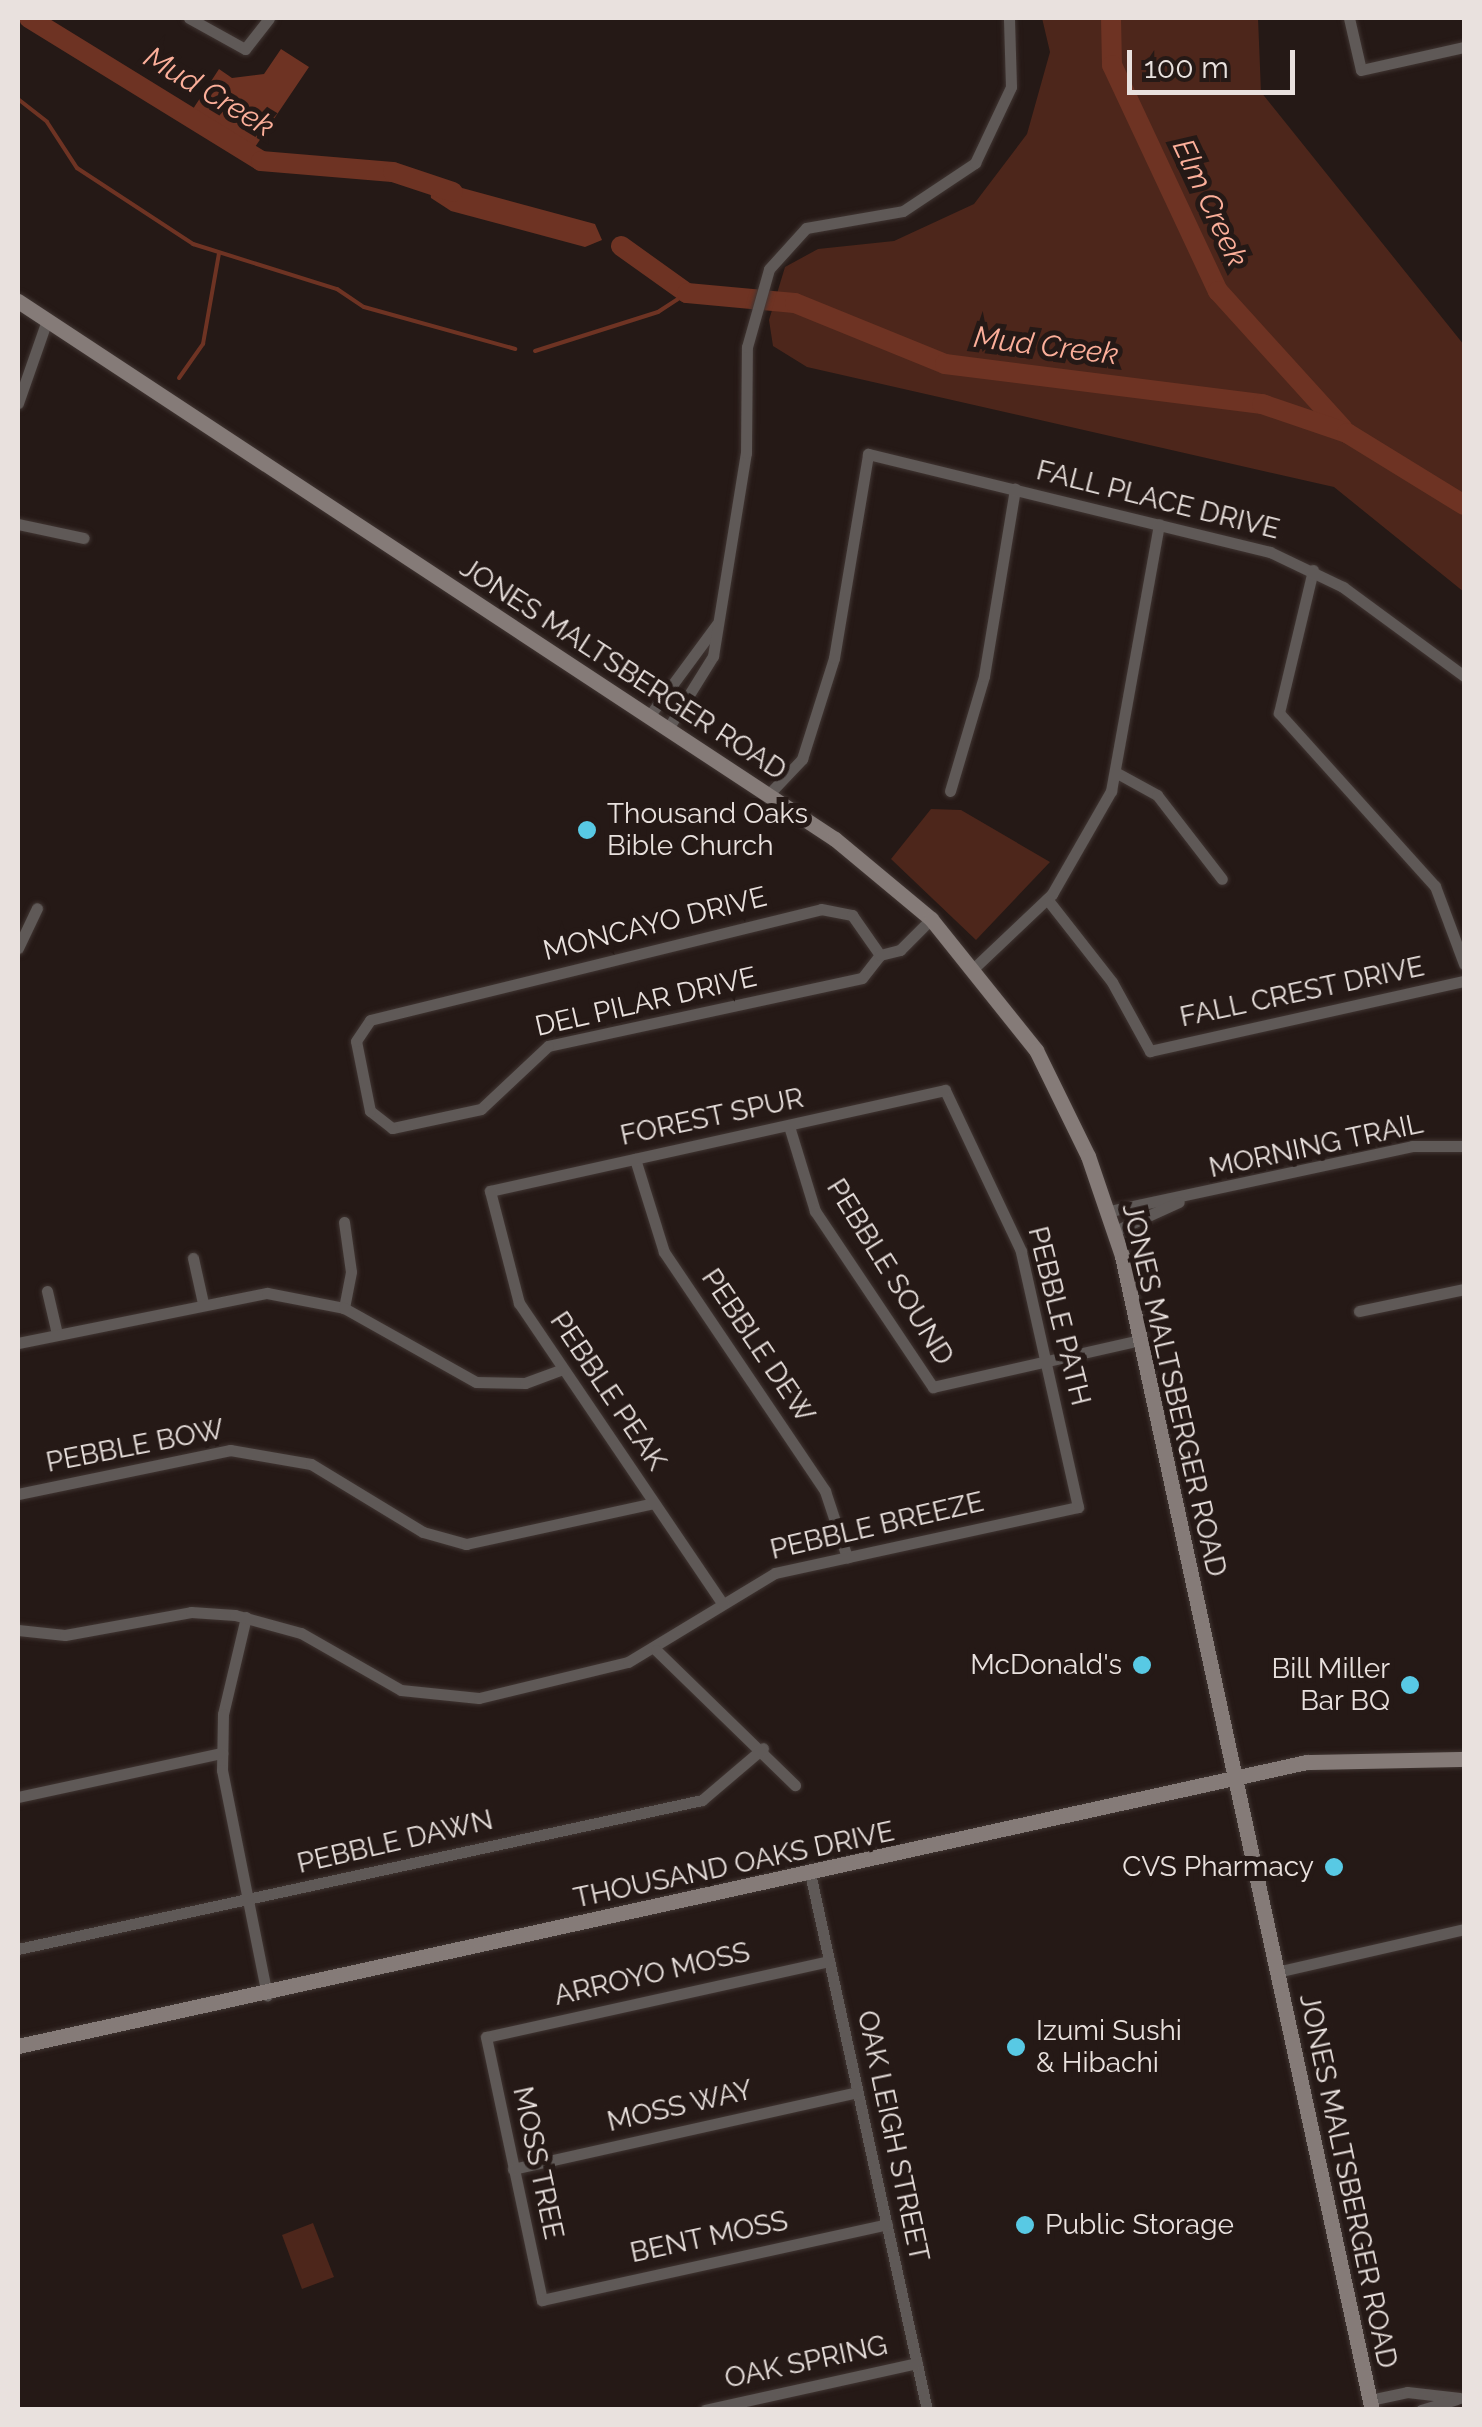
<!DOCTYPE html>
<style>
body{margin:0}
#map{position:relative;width:1482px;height:2427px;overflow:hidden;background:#251916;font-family:Raleway,sans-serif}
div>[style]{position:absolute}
.green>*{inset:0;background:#4d261b}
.water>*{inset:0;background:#6e3323}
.stream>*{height:4px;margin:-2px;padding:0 2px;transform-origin:2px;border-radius:2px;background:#6e3323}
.river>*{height:20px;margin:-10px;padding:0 10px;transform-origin:10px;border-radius:10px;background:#6e3323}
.roads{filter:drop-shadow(0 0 2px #403532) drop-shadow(0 0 2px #403532)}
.minor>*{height:11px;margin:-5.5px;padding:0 5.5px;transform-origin:5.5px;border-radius:5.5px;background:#5f5957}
.secondary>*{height:15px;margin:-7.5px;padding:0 7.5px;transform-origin:7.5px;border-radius:7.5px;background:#857b78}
.dots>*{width:28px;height:28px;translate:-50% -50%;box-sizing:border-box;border:5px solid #251916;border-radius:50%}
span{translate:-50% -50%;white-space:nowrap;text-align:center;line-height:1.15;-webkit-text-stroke:10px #251916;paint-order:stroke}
.street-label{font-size:28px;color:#e9e1de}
.poi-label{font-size:28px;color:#e9e1de}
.left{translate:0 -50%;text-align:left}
.right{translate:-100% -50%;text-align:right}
.water-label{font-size:30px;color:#fcaf9a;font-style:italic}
.frame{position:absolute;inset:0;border:20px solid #e9e1de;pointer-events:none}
.scale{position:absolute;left:1127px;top:50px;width:168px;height:45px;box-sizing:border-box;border:5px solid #e9e1de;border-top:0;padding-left:12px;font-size:30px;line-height:35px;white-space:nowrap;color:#e9e1de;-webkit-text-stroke:8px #251916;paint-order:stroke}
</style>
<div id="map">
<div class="green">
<div style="clip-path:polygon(1042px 18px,1258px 18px,1261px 92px,1464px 345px,1464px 592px,1334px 487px,807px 367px,773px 346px,769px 320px,785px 267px,818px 249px,894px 241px,974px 204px,1027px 134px,1050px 52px)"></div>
<div style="clip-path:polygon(931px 809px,961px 810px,1050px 862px,976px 940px,891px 859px)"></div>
<div style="clip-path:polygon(313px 2223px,334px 2277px,302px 2289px,282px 2235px)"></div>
</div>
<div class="water">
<div style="clip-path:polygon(281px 49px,309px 67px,253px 150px,191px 112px,219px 69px,232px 78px,264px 74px)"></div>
<div style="clip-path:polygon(429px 179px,595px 224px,602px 240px,585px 247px,451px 211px,431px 198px)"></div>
</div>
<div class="stream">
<div style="left:18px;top:99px;width:37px;rotate:38deg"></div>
<div style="left:47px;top:122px;width:55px;rotate:56.9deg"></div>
<div style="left:77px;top:168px;width:139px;rotate:33.2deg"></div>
<div style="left:193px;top:244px;width:151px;rotate:17.4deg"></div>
<div style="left:337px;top:289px;width:32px;rotate:34deg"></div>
<div style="left:364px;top:307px;width:157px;rotate:15.5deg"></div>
<div style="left:535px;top:351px;width:129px;rotate:-17.6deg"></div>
<div style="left:658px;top:312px;width:35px;rotate:-33deg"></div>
<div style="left:179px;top:378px;width:42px;rotate:-54.8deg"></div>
<div style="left:203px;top:344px;width:92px;rotate:-80deg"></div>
</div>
<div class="river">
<div style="left:29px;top:18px;width:273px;rotate:31.6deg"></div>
<div style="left:261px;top:161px;width:132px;rotate:4.8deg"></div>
<div style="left:393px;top:172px;width:63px;rotate:18.4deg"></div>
<div style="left:1111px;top:18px;width:47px;rotate:88.8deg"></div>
<div style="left:1112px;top:65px;width:250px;rotate:64.9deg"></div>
<div style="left:1218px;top:291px;width:186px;rotate:47.8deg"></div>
<div style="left:621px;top:246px;width:81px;rotate:35.5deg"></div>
<div style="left:687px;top:293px;width:108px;rotate:5.3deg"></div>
<div style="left:795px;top:303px;width:162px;rotate:22.1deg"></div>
<div style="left:945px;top:364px;width:320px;rotate:7.2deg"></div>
<div style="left:1262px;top:404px;width:90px;rotate:18.8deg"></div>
<div style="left:1347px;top:433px;width:137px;rotate:31.6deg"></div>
</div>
<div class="roads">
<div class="minor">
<div style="left:189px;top:18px;width:64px;rotate:29deg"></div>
<div style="left:245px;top:49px;width:39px;rotate:-52deg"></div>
<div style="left:1349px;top:18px;width:53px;rotate:77deg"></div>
<div style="left:1361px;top:70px;width:106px;rotate:-12.6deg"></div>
<div style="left:18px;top:403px;width:88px;rotate:-70.7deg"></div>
<div style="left:18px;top:524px;width:67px;rotate:12deg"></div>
<div style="left:1313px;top:570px;width:147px;rotate:103.4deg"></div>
<div style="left:1279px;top:713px;width:233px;rotate:48deg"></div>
<div style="left:1435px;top:886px;width:83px;rotate:69.6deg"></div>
<div style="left:650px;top:715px;width:113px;rotate:-53.6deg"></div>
<div style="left:669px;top:727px;width:84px;rotate:-58.2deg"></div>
<div style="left:713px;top:656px;width:206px;rotate:-80.8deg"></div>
<div style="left:746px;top:453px;width:106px;rotate:-89.5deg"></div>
<div style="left:747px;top:347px;width:81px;rotate:-74.2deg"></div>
<div style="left:769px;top:269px;width:55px;rotate:-47.9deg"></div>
<div style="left:806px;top:228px;width:98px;rotate:-9.9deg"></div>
<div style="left:903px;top:211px;width:87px;rotate:-33.7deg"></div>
<div style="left:975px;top:163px;width:84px;rotate:-64.7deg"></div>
<div style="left:1011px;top:87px;width:69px;rotate:-91.7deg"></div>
<div style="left:1117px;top:773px;width:46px;rotate:28.8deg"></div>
<div style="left:1157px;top:795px;width:106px;rotate:52.3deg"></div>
<div style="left:950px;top:791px;width:120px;rotate:-73.5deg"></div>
<div style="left:984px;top:676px;width:190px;rotate:-80.6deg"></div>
<div style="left:768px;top:795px;width:50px;rotate:-46.6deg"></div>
<div style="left:802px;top:759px;width:106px;rotate:-72.4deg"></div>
<div style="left:834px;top:658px;width:207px;rotate:-80.5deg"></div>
<div style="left:868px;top:454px;width:414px;rotate:13.7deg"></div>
<div style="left:1270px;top:552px;width:81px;rotate:25.6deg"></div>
<div style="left:1343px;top:587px;width:150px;rotate:36.3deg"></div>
<div style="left:1047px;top:899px;width:105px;rotate:51.9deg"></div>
<div style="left:1112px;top:982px;width:79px;rotate:61.2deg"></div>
<div style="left:1150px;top:1051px;width:322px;rotate:-12.6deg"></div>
<div style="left:18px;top:948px;width:44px;rotate:-64.6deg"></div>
<div style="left:880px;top:955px;width:29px;rotate:128deg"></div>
<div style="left:862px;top:978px;width:321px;rotate:167.8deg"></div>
<div style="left:548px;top:1046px;width:92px;rotate:136.8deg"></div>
<div style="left:481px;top:1109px;width:91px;rotate:167.9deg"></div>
<div style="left:392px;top:1128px;width:28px;rotate:-142deg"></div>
<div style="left:370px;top:1111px;width:71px;rotate:-101.3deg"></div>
<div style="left:356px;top:1041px;width:25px;rotate:-56deg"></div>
<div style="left:370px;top:1020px;width:464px;rotate:-13.8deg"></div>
<div style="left:821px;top:909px;width:32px;rotate:11deg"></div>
<div style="left:852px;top:915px;width:49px;rotate:55deg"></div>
<div style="left:880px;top:955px;width:21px;rotate:-14deg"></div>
<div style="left:900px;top:950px;width:44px;rotate:-45deg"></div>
<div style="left:974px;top:968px;width:108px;rotate:-43.5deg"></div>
<div style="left:1052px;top:894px;width:119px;rotate:-60.2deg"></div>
<div style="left:1111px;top:791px;width:271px;rotate:-79.8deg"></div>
<div style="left:789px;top:1126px;width:89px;rotate:73deg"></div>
<div style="left:815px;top:1211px;width:212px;rotate:56.2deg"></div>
<div style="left:933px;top:1387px;width:212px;rotate:-12.8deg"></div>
<div style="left:635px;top:1159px;width:97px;rotate:72.7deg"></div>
<div style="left:664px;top:1252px;width:288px;rotate:56deg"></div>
<div style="left:825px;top:1491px;width:70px;rotate:71.6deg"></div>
<div style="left:1110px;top:1211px;width:309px;rotate:-12.1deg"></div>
<div style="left:1412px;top:1146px;width:52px"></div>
<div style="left:344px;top:1222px;width:50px;rotate:82deg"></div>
<div style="left:351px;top:1272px;width:37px;rotate:101deg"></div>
<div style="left:1115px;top:1231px;width:70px;rotate:-24.4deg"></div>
<div style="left:193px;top:1258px;width:46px;rotate:77.5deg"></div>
<div style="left:47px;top:1291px;width:44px;rotate:76.9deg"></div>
<div style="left:1359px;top:1311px;width:107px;rotate:-11.8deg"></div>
<div style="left:18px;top:1343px;width:254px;rotate:-11.4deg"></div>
<div style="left:267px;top:1293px;width:78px;rotate:11deg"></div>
<div style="left:344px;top:1308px;width:151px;rotate:29.3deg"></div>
<div style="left:476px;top:1382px;width:49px;rotate:1.2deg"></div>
<div style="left:525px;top:1383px;width:40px;rotate:-20.2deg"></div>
<div style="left:18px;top:1494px;width:217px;rotate:-11.7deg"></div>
<div style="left:230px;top:1450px;width:82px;rotate:9.8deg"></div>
<div style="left:311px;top:1464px;width:131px;rotate:31.3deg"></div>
<div style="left:423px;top:1532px;width:45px;rotate:15.6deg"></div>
<div style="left:466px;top:1544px;width:192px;rotate:-12.3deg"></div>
<div style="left:246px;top:1617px;width:100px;rotate:103.3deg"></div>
<div style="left:223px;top:1714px;width:56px;rotate:91deg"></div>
<div style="left:222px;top:1770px;width:230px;rotate:78.7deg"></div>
<div style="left:18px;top:1630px;width:47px;rotate:6.1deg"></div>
<div style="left:65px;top:1635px;width:128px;rotate:-10.3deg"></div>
<div style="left:191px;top:1612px;width:44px;rotate:3.9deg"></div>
<div style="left:235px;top:1615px;width:68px;rotate:15.3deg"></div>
<div style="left:301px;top:1633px;width:115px;rotate:29.7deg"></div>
<div style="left:401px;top:1690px;width:78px;rotate:5.9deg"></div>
<div style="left:479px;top:1698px;width:153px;rotate:-13.6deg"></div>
<div style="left:628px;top:1662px;width:172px;rotate:-31.2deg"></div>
<div style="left:775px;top:1573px;width:310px;rotate:-12.3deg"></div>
<div style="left:1078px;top:1507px;width:262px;rotate:-102.6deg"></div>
<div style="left:1021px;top:1251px;width:178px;rotate:-115.3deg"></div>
<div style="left:945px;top:1090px;width:466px;rotate:167.5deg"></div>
<div style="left:490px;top:1191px;width:116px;rotate:75.5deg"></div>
<div style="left:519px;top:1303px;width:362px;rotate:55.9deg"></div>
<div style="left:656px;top:1650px;width:194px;rotate:44.2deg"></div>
<div style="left:18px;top:1797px;width:209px;rotate:-12.2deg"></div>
<div style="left:810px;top:1873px;width:550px;rotate:77.71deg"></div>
<div style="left:18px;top:1949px;width:700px;rotate:-12.29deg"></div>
<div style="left:702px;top:1800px;width:80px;rotate:-40.4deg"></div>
<div style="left:829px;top:1961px;width:351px;rotate:167.5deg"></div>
<div style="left:486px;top:2037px;width:269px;rotate:78deg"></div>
<div style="left:542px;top:2300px;width:353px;rotate:-12.4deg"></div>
<div style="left:1277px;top:1972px;width:192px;rotate:-12.9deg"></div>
<div style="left:513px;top:2169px;width:353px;rotate:-12.6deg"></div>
<div style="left:1370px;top:2400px;width:38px;rotate:-12deg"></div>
<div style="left:1407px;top:2392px;width:53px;rotate:6.5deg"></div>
<div style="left:705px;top:2410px;width:217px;rotate:-12.5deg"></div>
<div style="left:1421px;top:2410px;width:37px;rotate:-17deg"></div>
</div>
<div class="secondary">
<div style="left:18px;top:301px;width:978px;rotate:33.37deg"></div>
<div style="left:835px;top:839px;width:125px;rotate:39.8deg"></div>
<div style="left:931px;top:919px;width:168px;rotate:51.3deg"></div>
<div style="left:1036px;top:1050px;width:118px;rotate:63.9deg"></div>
<div style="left:1088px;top:1156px;width:106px;rotate:71.2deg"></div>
<div style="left:1122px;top:1256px;width:1181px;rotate:77.78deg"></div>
<div style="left:18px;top:2046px;width:1319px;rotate:-12.43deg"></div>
<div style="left:1306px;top:1762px;width:158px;rotate:-1.1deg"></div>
</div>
</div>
<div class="dots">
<div style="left:587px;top:830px;background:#58c9e4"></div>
<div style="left:1142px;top:1665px;background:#58c9e4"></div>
<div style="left:1410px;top:1685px;background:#58c9e4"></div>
<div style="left:1334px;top:1867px;background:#58c9e4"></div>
<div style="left:1016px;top:2047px;background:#58c9e4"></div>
<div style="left:1025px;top:2225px;background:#58c9e4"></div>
</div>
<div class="street-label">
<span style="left:1158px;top:500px;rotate:14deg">FALL PLACE DRIVE</span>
<span style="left:623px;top:669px;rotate:33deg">JONES MALTSBERGER ROAD</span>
<span style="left:655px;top:924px;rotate:-14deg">MONCAYO DRIVE</span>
<span style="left:1302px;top:992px;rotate:-12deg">FALL CREST DRIVE</span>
<span style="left:646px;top:1002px;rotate:-13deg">DEL PILAR DRIVE</span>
<span style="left:712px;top:1117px;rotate:-12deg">FOREST SPUR</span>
<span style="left:1316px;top:1146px;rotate:-12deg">MORNING TRAIL</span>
<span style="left:890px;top:1272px;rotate:58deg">PEBBLE SOUND</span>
<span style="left:1059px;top:1316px;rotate:76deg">PEBBLE PATH</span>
<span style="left:758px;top:1346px;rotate:56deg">PEBBLE DEW</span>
<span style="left:1174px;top:1390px;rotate:77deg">JONES MALTSBERGER ROAD</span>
<span style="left:608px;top:1391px;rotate:56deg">PEBBLE PEAK</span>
<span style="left:135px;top:1446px;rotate:-11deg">PEBBLE BOW</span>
<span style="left:877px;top:1526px;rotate:-13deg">PEBBLE BREEZE</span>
<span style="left:395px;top:1842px;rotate:-13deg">PEBBLE DAWN</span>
<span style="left:734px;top:1865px;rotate:-12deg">THOUSAND OAKS DRIVE</span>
<span style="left:652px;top:1974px;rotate:-13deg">ARROYO MOSS</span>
<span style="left:680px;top:2106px;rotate:-13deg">MOSS WAY</span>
<span style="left:893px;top:2136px;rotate:78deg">OAK LEIGH STREET</span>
<span style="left:538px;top:2163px;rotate:78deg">MOSS TREE</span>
<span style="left:1348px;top:2181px;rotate:78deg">JONES MALTSBERGER ROAD</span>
<span style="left:709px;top:2237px;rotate:-12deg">BENT MOSS</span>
<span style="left:806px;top:2362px;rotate:-12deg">OAK SPRING</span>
</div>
<div class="poi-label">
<span class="left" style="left:607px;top:830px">Thousand Oaks<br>Bible Church</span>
<span class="right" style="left:1122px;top:1665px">McDonald's</span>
<span class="right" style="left:1390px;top:1685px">Bill Miller<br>Bar BQ</span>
<span class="right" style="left:1314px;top:1867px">CVS Pharmacy</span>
<span class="left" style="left:1036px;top:2047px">Izumi Sushi<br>&amp; Hibachi</span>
<span class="left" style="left:1045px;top:2225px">Public Storage</span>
</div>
<div class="water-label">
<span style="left:209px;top:92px;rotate:31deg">Mud Creek</span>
<span style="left:1210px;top:203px;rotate:65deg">Elm Creek</span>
<span style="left:1046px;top:346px;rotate:7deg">Mud Creek</span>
</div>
<div class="frame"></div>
<div class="scale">100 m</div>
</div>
